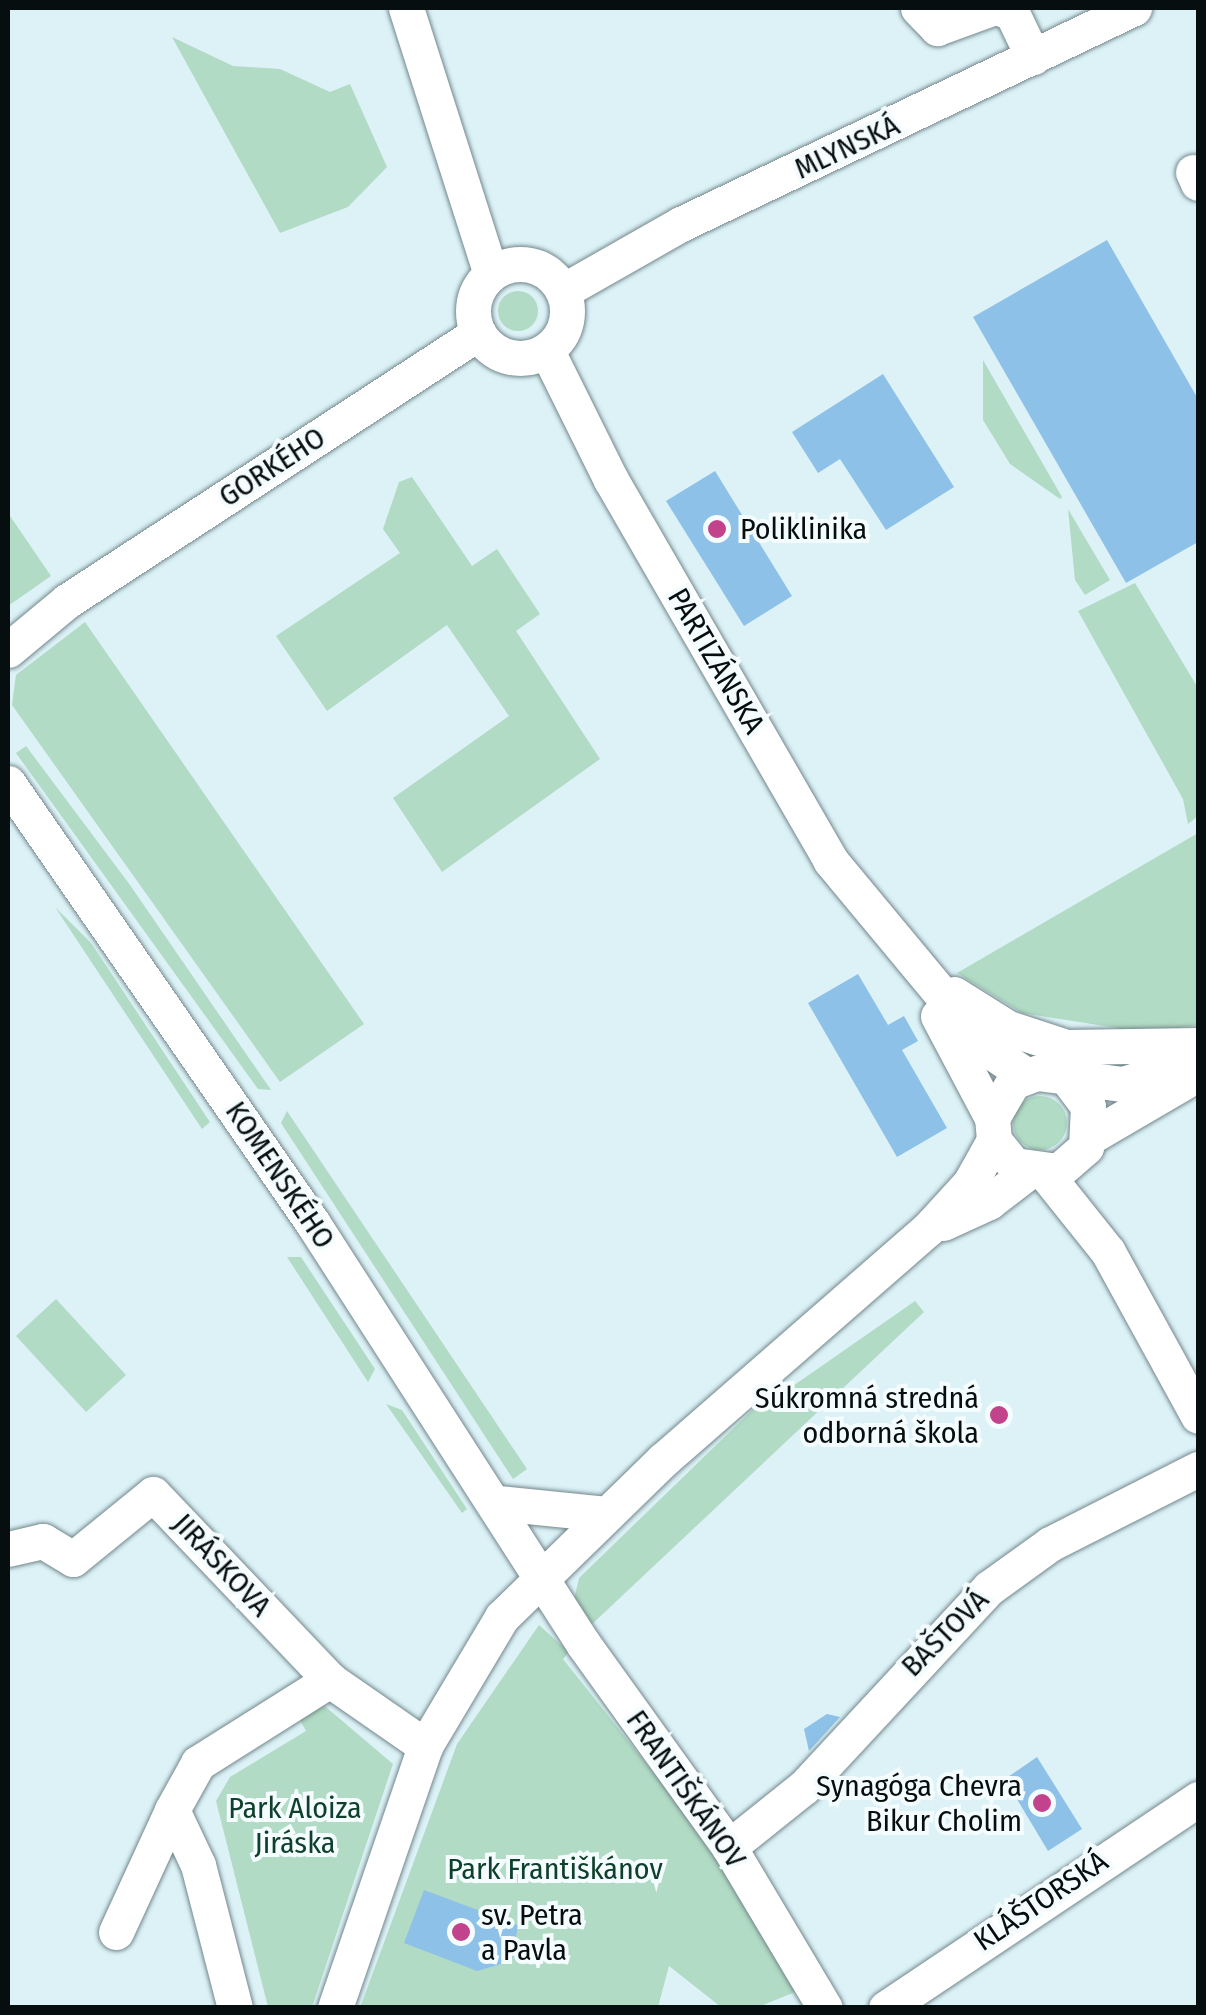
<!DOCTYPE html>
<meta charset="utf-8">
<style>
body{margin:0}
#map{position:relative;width:1206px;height:2015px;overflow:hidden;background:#dcf2f7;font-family:"Fira Sans Condensed",sans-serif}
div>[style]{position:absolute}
.green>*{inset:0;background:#b1dbc4}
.round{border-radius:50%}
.building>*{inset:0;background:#8ec1e7}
.roads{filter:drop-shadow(0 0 2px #73878b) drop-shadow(0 0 2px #73878b)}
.minor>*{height:35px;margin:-17.5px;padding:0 17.5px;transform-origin:17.5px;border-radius:17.5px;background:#fff}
.minor>.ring{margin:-17.5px;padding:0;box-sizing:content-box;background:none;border:35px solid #fff;border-radius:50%}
.dots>*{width:28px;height:28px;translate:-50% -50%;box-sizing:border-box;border:5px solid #f4fcfe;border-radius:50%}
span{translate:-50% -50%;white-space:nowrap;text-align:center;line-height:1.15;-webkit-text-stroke:8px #f4fcfe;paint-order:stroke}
.street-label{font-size:30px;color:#070e10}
.poi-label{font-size:30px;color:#070e10}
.left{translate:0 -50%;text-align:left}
.right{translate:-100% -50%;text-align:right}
.park-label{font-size:30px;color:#0f402b}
.frame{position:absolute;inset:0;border:10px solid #070e10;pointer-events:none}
</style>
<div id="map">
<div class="green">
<div style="clip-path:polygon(172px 37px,233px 66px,280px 69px,330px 92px,350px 84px,387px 167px,348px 207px,280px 233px)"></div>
<div class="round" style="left:498px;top:291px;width:40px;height:40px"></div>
<div style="clip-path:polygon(983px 360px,1062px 497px,1060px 499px,1010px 464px,983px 420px)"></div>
<div style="clip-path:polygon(412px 477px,472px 566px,497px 549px,540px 614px,516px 631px,600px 759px,442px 872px,393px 798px,509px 716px,447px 625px,327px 711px,276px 636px,400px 553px,383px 529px,399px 482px)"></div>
<div style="clip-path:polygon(1068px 509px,1110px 580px,1085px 595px,1075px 580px)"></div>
<div style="clip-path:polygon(8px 513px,51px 576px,8px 606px)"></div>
<div style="clip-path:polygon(1135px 583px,1198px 688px,1198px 816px,1188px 824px,1183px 799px,1078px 611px)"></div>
<div style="clip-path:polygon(85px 622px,364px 1024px,280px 1082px,12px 705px,16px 675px)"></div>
<div style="clip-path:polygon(26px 746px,130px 885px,271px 1090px,258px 1089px,16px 753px)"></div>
<div style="clip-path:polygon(1198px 833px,1198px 1025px,1119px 1037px,1117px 1028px,1022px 1013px,957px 973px)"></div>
<div style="clip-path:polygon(55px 907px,91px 943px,210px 1122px,202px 1129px)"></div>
<div class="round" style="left:1013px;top:1096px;width:54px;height:54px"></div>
<div style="clip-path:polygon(287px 1111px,527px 1469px,513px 1479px,281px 1123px)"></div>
<div style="clip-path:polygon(287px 1257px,301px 1257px,375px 1369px,368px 1382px)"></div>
<div style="clip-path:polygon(56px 1299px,126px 1375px,86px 1412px,16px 1336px)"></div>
<div style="clip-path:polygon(915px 1301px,924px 1312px,590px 1626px,574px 1600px,579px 1578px,774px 1389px,780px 1395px)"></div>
<div style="clip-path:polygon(386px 1404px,402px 1410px,467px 1509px,462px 1513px)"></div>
<div style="clip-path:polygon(539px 1625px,569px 1652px,563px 1659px,703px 1835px,795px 1992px,758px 2007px,721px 2007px,669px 1966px,658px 2007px,360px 2008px,457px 1744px)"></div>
<div style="clip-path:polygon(320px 1702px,393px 1764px,312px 2007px,268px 2007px,216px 1801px,230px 1777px,306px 1731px,295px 1711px)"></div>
</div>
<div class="building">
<div style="clip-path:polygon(1107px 240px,1198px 399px,1198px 542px,1126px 583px,973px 317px)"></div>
<div style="clip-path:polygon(883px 374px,954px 487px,886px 530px,840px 459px,818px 473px,792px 432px)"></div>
<div style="clip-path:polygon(715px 471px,792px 596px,744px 626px,666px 501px)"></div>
<div style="clip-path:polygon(858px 974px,888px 1025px,904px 1016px,918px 1041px,902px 1050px,947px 1128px,897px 1157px,808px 1003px)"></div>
<div style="clip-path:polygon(827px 1714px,840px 1717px,809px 1751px,804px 1729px)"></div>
<div style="clip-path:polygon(1037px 1757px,1082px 1829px,1048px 1851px,1005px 1779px)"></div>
<div style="clip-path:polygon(424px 1890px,518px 1925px,512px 1961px,477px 1971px,404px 1943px)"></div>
</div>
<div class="roads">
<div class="minor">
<div style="left:406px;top:8px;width:279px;rotate:72.3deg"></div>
<div style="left:918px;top:8px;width:28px;rotate:46deg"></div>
<div style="left:937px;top:28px;width:59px;rotate:-20deg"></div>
<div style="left:999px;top:8px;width:14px;rotate:21deg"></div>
<div style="left:1012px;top:13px;width:49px;rotate:64.5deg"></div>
<div style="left:1193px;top:172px;width:12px;rotate:66deg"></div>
<div class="ring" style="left:473px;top:264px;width:59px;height:59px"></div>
<div style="left:563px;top:291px;width:136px;rotate:-29.6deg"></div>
<div style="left:681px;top:224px;width:502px;rotate:-25.49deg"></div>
<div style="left:547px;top:351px;width:144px;rotate:63.6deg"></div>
<div style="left:611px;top:480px;width:439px;rotate:60deg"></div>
<div style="left:830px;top:860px;width:246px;rotate:50.3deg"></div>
<div style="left:987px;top:1049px;width:47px;rotate:33.7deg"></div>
<div style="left:8px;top:650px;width:77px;rotate:-39.7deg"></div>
<div style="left:67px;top:601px;width:491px;rotate:-33.1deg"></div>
<div style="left:8px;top:783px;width:534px;rotate:55.3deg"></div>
<div style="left:312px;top:1222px;width:503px;rotate:57.26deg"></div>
<div style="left:584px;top:1645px;width:249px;rotate:54.3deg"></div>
<div style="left:729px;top:1847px;width:187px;rotate:59.2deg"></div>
<div style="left:954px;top:994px;width:64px;rotate:32.2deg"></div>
<div style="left:1008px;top:1028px;width:61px;rotate:18.1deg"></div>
<div style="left:1066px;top:1047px;width:132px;rotate:-0.9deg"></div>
<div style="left:938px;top:1016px;width:115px;rotate:62.1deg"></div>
<div style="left:1069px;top:1081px;width:31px;rotate:53deg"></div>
<div style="left:1088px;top:1106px;width:41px;rotate:92.8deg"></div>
<div style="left:1086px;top:1147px;width:37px;rotate:139deg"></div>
<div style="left:1058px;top:1171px;width:44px;rotate:-172.2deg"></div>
<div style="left:1014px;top:1165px;width:32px;rotate:-129deg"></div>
<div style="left:994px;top:1140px;width:22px;rotate:-95deg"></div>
<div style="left:992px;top:1118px;width:42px;rotate:-59.7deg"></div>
<div style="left:1013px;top:1082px;width:26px;rotate:-21deg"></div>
<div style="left:1037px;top:1073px;width:87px;rotate:7.3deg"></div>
<div style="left:1123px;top:1084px;width:79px;rotate:-17.7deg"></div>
<div style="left:1090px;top:1137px;width:109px;rotate:-30.3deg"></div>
<div style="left:1045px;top:1173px;width:101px;rotate:51.4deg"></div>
<div style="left:1108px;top:1252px;width:187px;rotate:61.2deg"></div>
<div style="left:943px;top:1223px;width:51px;rotate:-24.5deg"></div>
<div style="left:989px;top:1202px;width:49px;rotate:-37.6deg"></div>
<div style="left:498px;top:1503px;width:109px;rotate:5.8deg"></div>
<div style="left:8px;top:1549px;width:36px;rotate:-13deg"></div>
<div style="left:43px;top:1541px;width:35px;rotate:31deg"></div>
<div style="left:73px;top:1559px;width:103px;rotate:-39.1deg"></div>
<div style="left:153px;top:1494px;width:257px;rotate:46.4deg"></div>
<div style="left:330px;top:1680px;width:116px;rotate:34.8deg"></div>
<div style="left:729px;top:1847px;width:96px;rotate:-38.7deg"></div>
<div style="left:804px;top:1787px;width:272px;rotate:-47.1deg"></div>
<div style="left:989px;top:1588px;width:75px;rotate:-35.8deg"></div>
<div style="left:1050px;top:1544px;width:166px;rotate:-26.9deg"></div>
<div style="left:116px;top:1932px;width:134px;rotate:-65.3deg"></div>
<div style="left:235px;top:2008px;width:148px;rotate:-104.5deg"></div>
<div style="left:198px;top:1865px;width:61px;rotate:-115.3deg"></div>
<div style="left:172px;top:1810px;width:54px;rotate:-61deg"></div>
<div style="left:198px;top:1763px;width:156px;rotate:-32.2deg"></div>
<div style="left:335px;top:2008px;width:277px;rotate:-71deg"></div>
<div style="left:425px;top:1746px;width:150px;rotate:-59.2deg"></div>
<div style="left:502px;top:1617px;width:225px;rotate:-44.3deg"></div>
<div style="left:663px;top:1460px;width:352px;rotate:-41.1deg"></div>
<div style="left:928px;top:1229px;width:62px;rotate:-47.6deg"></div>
<div style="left:970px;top:1183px;width:49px;rotate:-60.8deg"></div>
<div style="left:886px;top:2008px;width:376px;rotate:-33.8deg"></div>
</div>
</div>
<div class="dots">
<div style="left:717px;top:529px;background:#c3428c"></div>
<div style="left:999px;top:1415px;background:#c3428c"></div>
<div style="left:1042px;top:1803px;background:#c3428c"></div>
<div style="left:461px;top:1932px;background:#c3428c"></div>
</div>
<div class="street-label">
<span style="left:847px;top:147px;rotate:-25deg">MLYNSKÁ</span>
<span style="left:272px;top:467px;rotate:-33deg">GORKÉHO</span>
<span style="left:716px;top:661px;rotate:60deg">PARTIZÁNSKA</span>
<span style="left:280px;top:1175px;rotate:56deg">KOMENSKÉHO</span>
<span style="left:222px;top:1565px;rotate:47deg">JIRÁSKOVA</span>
<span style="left:945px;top:1633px;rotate:-45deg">BAŠTOVÁ</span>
<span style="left:686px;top:1789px;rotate:55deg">FRANTIŠKÁNOV</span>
<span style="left:1041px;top:1901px;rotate:-34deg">KLÁŠTORSKÁ</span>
</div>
<div class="poi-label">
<span class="left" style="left:740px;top:529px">Poliklinika</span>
<span class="right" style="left:979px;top:1415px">Súkromná stredná<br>odborná škola</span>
<span class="right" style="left:1022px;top:1803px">Synagóga Chevra<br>Bikur Cholim</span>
<span class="left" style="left:481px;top:1932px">sv. Petra<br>a Pavla</span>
</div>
<div class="park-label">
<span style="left:295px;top:1825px">Park Aloiza<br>Jiráska</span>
<span style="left:555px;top:1869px">Park Františkánov</span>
</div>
<div class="frame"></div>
</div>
